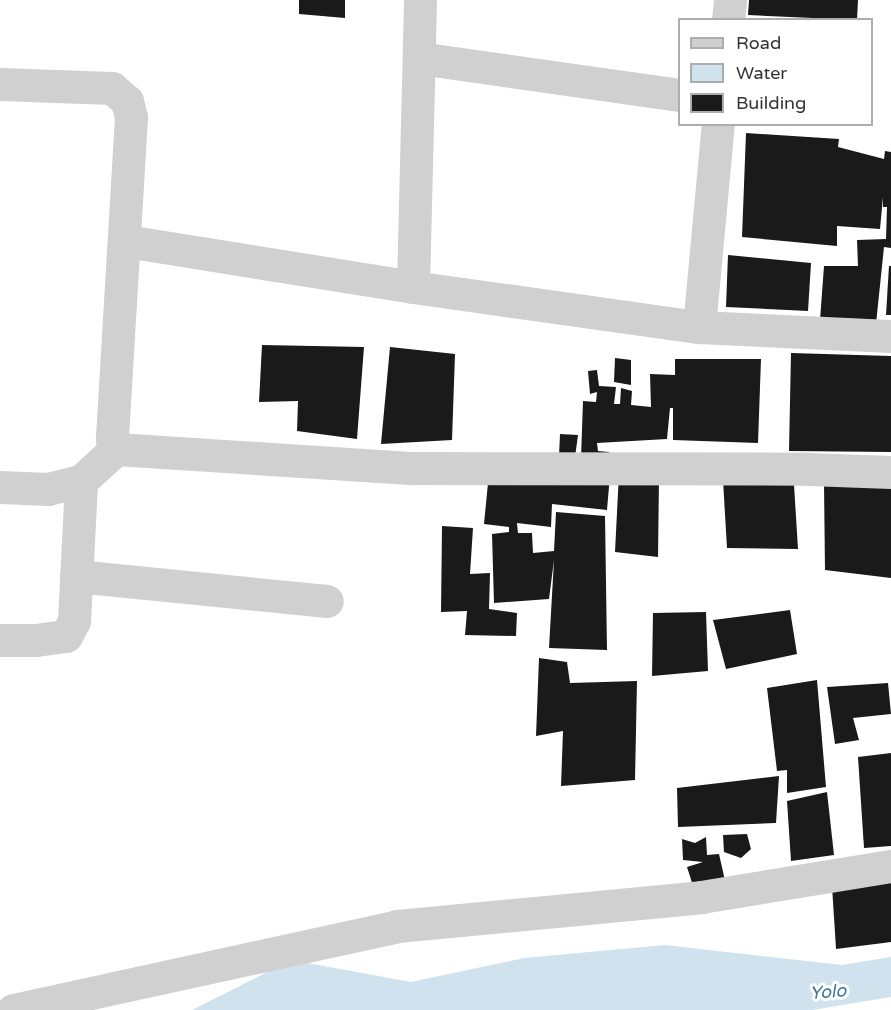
<!DOCTYPE html>
<style>
body{margin:0}
#map{position:relative;width:891px;height:1010px;overflow:hidden;background:#fff;font-family:"Varela Round",sans-serif}
div>[style]{position:absolute}
.water>*{inset:0;background:#cfe2ee}
.building>*{inset:0;background:#1a1a1a}
.minor>*{height:33px;margin:-16.5px;padding:0 16.5px;transform-origin:16.5px;border-radius:16.5px;background:#d0d0d0}
span{translate:-50% -50%;white-space:nowrap;text-align:center;line-height:1.15;-webkit-text-stroke:6px #fff;paint-order:stroke}
.water-label{font-size:18px;color:#3f7597;font-style:italic}
.legend{position:absolute;left:678px;top:18px;width:195px;height:108px;box-sizing:border-box;background:#fff;border:2px solid #adadad;margin:0;padding:8px 10px;list-style:none;font-size:18px;color:#333}
.legend li{display:flex;align-items:center;gap:12px;height:30px}
.legend b{width:30px;border:2px solid #adadad}
</style>
<div id="map">
<div class="water">
<div style="clip-path:polygon(665px 945px,842px 965px,891px 957px,891px 997px,812px 1010px,192px 1010px,291px 960px,411px 982px,524px 958px)"></div>
</div>
<div class="building">
<div style="clip-path:polygon(299px 0,345px 0,345px 18px,299px 14px)"></div>
<div style="clip-path:polygon(749px 0,858px 0,857px 20px,748px 15px)"></div>
<div style="clip-path:polygon(746px 133px,839px 139px,838px 147px,884px 159px,885px 151px,891px 152px,891px 248px,884px 247px,876px 324px,820px 320px,824px 266px,858px 266px,857px 240px,886px 239px,887px 207px,883px 207px,883px 197px,880px 229px,837px 226px,837px 246px,742px 237px)"></div>
<div style="clip-path:polygon(728px 255px,811px 263px,808px 311px,726px 307px)"></div>
<div style="clip-path:polygon(889px 266px,891px 266px,891px 315px,886px 315px)"></div>
<div style="clip-path:polygon(262px 345px,364px 347px,357px 439px,297px 431px,298px 401px,259px 402px)"></div>
<div style="clip-path:polygon(390px 347px,455px 354px,452px 440px,381px 444px)"></div>
<div style="clip-path:polygon(791px 353px,891px 356px,891px 452px,789px 451px)"></div>
<div style="clip-path:polygon(615px 358px,631px 360px,631px 385px,614px 382px)"></div>
<div style="clip-path:polygon(675px 359px,761px 359px,758px 443px,673px 440px,673px 408px,670px 408px,667px 439px,597px 443px,598px 451px,609px 452px,609px 463px,581px 458px,583px 401px,596px 402px,597px 392px,590px 394px,588px 371px,597px 370px,599px 386px,616px 387px,614px 404px,620px 404px,621px 388px,632px 391px,631px 405px,651px 407px,650px 374px,675px 375px)"></div>
<div style="clip-path:polygon(560px 434px,578px 435px,575px 457px,559px 456px)"></div>
<div style="clip-path:polygon(489px 473px,610px 475px,607px 510px,552px 504px,551px 527px,517px 523px,518px 533px,532px 533px,533px 553px,554px 551px,556px 512px,605px 516px,607px 650px,549px 648px,554px 560px,549px 599px,494px 603px,492px 534px,509px 532px,509px 527px,484px 524px)"></div>
<div style="clip-path:polygon(619px 473px,659px 477px,658px 557px,615px 552px)"></div>
<div style="clip-path:polygon(891px 479px,891px 578px,825px 570px,824px 484px)"></div>
<div style="clip-path:polygon(723px 480px,794px 485px,798px 549px,727px 548px)"></div>
<div style="clip-path:polygon(442px 526px,473px 528px,470px 574px,490px 573px,489px 609px,517px 613px,516px 636px,465px 635px,467px 611px,441px 612px)"></div>
<div style="clip-path:polygon(790px 610px,797px 654px,726px 669px,713px 620px)"></div>
<div style="clip-path:polygon(706px 612px,708px 671px,652px 676px,653px 613px)"></div>
<div style="clip-path:polygon(539px 658px,567px 662px,570px 683px,637px 681px,635px 780px,561px 786px,563px 731px,536px 736px)"></div>
<div style="clip-path:polygon(817px 680px,826px 787px,787px 793px,787px 770px,777px 771px,767px 688px)"></div>
<div style="clip-path:polygon(888px 683px,891px 714px,853px 718px,859px 740px,835px 744px,827px 687px)"></div>
<div style="clip-path:polygon(891px 753px,891px 846px,864px 848px,858px 757px)"></div>
<div style="clip-path:polygon(779px 776px,776px 823px,678px 827px,677px 788px)"></div>
<div style="clip-path:polygon(827px 792px,834px 855px,791px 861px,787px 801px)"></div>
<div style="clip-path:polygon(747px 834px,751px 849px,741px 858px,724px 852px,723px 835px)"></div>
<div style="clip-path:polygon(706px 837px,707px 855px,719px 854px,726px 885px,694px 889px,687px 867px,703px 862px,683px 860px,682px 839px,695px 843px)"></div>
<div style="clip-path:polygon(891px 880px,891px 942px,836px 949px,832px 886px)"></div>
</div>
<div class="minor">
<div style="left:728px;top:20px;width:20px;rotate:-84deg"></div>
<div style="left:419px;top:58px;width:264px;rotate:8.1deg"></div>
<div style="left:0;top:84px;width:112px;rotate:2deg"></div>
<div style="left:112px;top:88px;width:20px;rotate:41deg"></div>
<div style="left:127px;top:101px;width:16px;rotate:76deg"></div>
<div style="left:131px;top:117px;width:323px;rotate:93.4deg"></div>
<div style="left:112px;top:439px;width:11px;rotate:68deg"></div>
<div style="left:126px;top:241px;width:291px;rotate:9.1deg"></div>
<div style="left:413px;top:287px;width:289px;rotate:8deg"></div>
<div style="left:699px;top:327px;width:192px;rotate:2.7deg"></div>
<div style="left:413px;top:287px;width:287px;rotate:-88.6deg"></div>
<div style="left:699px;top:327px;width:204px;rotate:-84.7deg"></div>
<div style="left:0;top:487px;width:48px;rotate:2.4deg"></div>
<div style="left:48px;top:489px;width:34px;rotate:-14deg"></div>
<div style="left:81px;top:481px;width:47px;rotate:-42.4deg"></div>
<div style="left:116px;top:449px;width:298px;rotate:3.7deg"></div>
<div style="left:413px;top:468px;width:395px;rotate:0.1deg"></div>
<div style="left:808px;top:469px;width:83px;rotate:2.1deg"></div>
<div style="left:76px;top:576px;width:252px;rotate:5.7deg"></div>
<div style="left:0;top:640px;width:36px"></div>
<div style="left:36px;top:640px;width:30px;rotate:-8deg"></div>
<div style="left:66px;top:636px;width:17px;rotate:-62deg"></div>
<div style="left:74px;top:621px;width:140px;rotate:-87.1deg"></div>
<div style="left:13px;top:1010px;width:393px;rotate:-12.3deg"></div>
<div style="left:397px;top:926px;width:305px;rotate:-5.4deg"></div>
<div style="left:701px;top:897px;width:193px;rotate:-9.3deg"></div>
</div>
<div class="water-label">
<span style="left:828px;top:992px;rotate:-5deg">Yolo</span>
</div>
<ul class="legend">
<li><b style="height:8px;background:#d0d0d0"></b>Road</li>
<li><b style="height:16px;background:#cfe2ee"></b>Water</li>
<li><b style="height:16px;background:#1a1a1a"></b>Building</li>
</ul>
</div>
